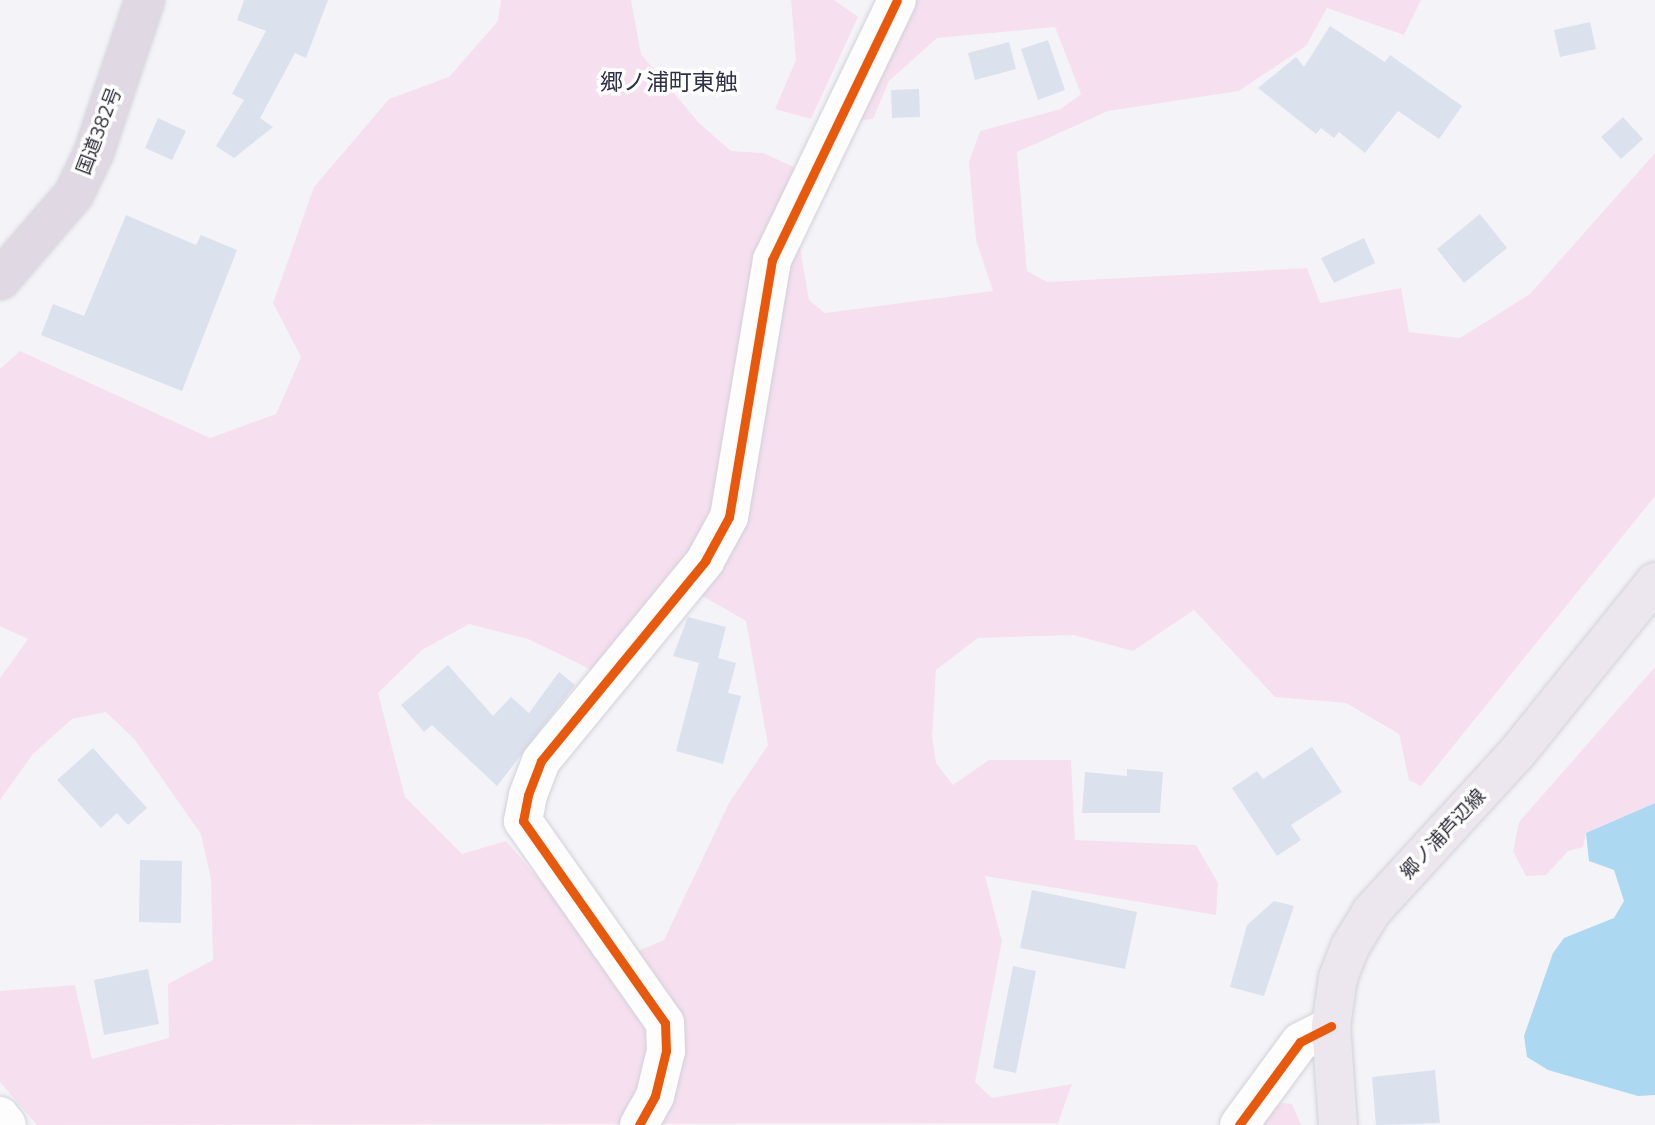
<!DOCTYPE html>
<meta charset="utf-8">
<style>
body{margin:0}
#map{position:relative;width:1655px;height:1125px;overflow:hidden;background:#f4f4f8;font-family:Mulish,"Noto Sans JP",sans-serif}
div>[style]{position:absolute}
.green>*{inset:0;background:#f6e0ef}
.water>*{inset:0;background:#acd8f1}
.building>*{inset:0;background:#dbe1ed}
.roads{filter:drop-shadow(0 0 2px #d1d1d9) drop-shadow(0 0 2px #d1d1d9)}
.minor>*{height:38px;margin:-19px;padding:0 19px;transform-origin:19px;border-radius:19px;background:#fdfdfe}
.major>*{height:38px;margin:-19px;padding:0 19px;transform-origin:19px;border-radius:19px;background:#ece7ee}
.highway>*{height:38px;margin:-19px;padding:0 19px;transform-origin:19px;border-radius:19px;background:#e0d9e4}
.cycleway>*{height:9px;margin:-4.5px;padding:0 4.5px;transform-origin:4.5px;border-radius:4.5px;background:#e8590c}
span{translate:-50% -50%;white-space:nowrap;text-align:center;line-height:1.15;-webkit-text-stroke:7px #fff;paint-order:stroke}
.street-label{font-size:19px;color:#2e2d3a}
.quarter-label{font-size:23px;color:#313049}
</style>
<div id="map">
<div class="green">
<div style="clip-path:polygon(evenodd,501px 0,631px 0,641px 54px,699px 123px,731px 151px,763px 153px,796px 168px,771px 223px,800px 248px,809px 300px,825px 313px,993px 291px,976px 240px,969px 162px,980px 131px,1061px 109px,1081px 94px,1055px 27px,937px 38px,889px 81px,873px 119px,852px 121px,911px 0,1421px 0,1404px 35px,1327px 8px,1306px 46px,1239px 91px,1108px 111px,1017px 152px,1027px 271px,1047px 282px,1307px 268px,1320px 303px,1401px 288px,1409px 332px,1460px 338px,1530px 294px,1655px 153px,1655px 496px,1421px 786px,1409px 780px,1399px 734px,1346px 703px,1275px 697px,1194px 610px,1133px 651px,1074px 635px,978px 638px,936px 670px,932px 737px,936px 763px,953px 785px,989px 760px,1071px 760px,1075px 840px,1196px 845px,1218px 883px,1216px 915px,985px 876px,1002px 941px,975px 1082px,992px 1098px,1072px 1084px,1058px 1123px,37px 1125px,0 1082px,0 991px,75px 985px,92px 1059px,169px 1038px,168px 984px,213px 960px,211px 879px,201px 834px,135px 740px,106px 712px,72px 719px,33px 754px,0 800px,0 678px,28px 639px,0 626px,0 369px,20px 351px,210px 438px,276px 414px,301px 357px,273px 303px,314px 187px,389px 99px,449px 77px,498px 21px,501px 0,673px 579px,746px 621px,768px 745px,729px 803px,664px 940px,610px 963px,506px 841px,462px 854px,405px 797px,378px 693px,422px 650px,469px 624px,528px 639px,594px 671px,673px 579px)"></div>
<div style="clip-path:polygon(791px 0,834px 0,858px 17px,811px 119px,775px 109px,796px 60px)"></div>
<div style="clip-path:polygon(1655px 667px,1655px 803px,1586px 833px,1583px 847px,1568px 851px,1546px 875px,1526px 876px,1513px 851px,1519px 822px)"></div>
<div style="clip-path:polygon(1270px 1102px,1292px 1104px,1301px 1125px,1253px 1125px)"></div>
</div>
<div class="water">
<div style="clip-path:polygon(1655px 803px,1655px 1095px,1638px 1096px,1548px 1070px,1527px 1057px,1524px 1036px,1553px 953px,1564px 938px,1614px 918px,1624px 901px,1614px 870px,1589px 861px,1586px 833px)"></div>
</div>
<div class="building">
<div style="clip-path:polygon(244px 0,328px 0,306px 58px,295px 53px,260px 118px,273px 127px,234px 158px,216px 146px,244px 100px,232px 94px,266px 31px,237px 20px)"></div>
<div style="clip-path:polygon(1590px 22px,1596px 49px,1560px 57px,1554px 30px)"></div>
<div style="clip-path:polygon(1330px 26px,1385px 62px,1390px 55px,1462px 106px,1439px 139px,1398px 111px,1365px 153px,1339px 132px,1334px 138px,1321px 128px,1316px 134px,1258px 88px,1296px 57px,1304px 67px)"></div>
<div style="clip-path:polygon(1048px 40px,1065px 90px,1038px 100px,1021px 49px)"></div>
<div style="clip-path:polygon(1009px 42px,1016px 69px,975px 80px,968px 53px)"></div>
<div style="clip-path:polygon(919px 89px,920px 117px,892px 118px,891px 90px)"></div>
<div style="clip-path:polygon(1623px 117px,1643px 139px,1621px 159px,1601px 137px)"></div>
<div style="clip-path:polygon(158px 118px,186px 131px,172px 160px,145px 148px)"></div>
<div style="clip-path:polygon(1480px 214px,1507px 248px,1464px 283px,1437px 249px)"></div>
<div style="clip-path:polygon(126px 215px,196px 245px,201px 235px,237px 250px,182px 391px,41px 335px,53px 304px,84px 316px)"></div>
<div style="clip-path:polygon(1364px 238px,1375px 263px,1334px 283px,1321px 258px)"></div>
<div style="clip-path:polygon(688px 617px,726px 627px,718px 658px,736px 663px,728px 693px,741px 696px,723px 764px,676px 751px,699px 663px,673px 656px)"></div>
<div style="clip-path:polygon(448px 665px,493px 716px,511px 697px,529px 713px,559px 672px,575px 685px,497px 786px,432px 725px,424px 732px,401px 705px)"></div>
<div style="clip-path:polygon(1312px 747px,1342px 792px,1291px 825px,1301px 840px,1277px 856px,1232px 788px,1257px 771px,1263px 779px)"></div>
<div style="clip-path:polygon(93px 748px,147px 808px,128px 825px,117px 813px,101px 828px,57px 780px)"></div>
<div style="clip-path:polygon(1127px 769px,1163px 772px,1160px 813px,1082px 813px,1085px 772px,1127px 776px)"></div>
<div style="clip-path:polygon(140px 860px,182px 861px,181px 923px,139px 922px)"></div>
<div style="clip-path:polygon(1032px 890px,1137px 912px,1125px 969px,1020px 948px)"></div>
<div style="clip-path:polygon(1274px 901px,1294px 906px,1264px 996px,1230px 987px,1247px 925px)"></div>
<div style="clip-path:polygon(1013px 966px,1036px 971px,1016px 1073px,993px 1068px)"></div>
<div style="clip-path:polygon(148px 969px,159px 1024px,104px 1035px,94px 980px)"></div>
<div style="clip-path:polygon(1435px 1070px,1440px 1123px,1376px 1125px,1372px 1077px)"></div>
</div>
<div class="roads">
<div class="minor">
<div style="left:0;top:1116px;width:11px;rotate:52deg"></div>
<div style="left:639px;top:1125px;width:33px;rotate:-61deg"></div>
<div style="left:655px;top:1096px;width:46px;rotate:-76.3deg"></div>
<div style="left:666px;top:1051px;width:28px;rotate:-92deg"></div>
<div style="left:665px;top:1023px;width:247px;rotate:-125.1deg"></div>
<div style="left:523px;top:821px;width:26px;rotate:-79deg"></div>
<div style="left:528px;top:795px;width:36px;rotate:-69deg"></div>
<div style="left:541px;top:761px;width:259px;rotate:-50.6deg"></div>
<div style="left:705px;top:561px;width:50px;rotate:-61.4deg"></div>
<div style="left:729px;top:517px;width:261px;rotate:-80.5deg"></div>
<div style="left:772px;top:260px;width:288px;rotate:-64.3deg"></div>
<div style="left:1239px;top:1125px;width:103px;rotate:-53.7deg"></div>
<div style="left:1300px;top:1042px;width:35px;rotate:-27deg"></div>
</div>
<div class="major">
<div style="left:1338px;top:1125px;width:99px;rotate:-94deg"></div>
<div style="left:1331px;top:1026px;width:49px;rotate:-81.7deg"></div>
<div style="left:1338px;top:978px;width:33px;rotate:-69deg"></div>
<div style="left:1350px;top:947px;width:42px;rotate:-58.6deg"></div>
<div style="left:1372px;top:911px;width:214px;rotate:-47.5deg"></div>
<div style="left:1517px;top:753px;width:220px;rotate:-51.1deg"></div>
</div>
<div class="highway">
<div style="left:0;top:280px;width:113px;rotate:-49.3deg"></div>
<div style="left:74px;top:194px;width:47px;rotate:-64.5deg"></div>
<div style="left:94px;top:152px;width:160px;rotate:-71.5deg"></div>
</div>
</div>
<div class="cycleway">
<div style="left:639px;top:1125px;width:33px;rotate:-61deg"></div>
<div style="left:655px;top:1096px;width:46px;rotate:-76.3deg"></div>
<div style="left:666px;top:1051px;width:28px;rotate:-92deg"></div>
<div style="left:665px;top:1023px;width:247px;rotate:-125.1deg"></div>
<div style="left:523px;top:821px;width:26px;rotate:-79deg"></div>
<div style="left:528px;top:795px;width:36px;rotate:-69deg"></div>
<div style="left:541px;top:761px;width:259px;rotate:-50.6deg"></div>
<div style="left:705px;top:561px;width:50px;rotate:-61.4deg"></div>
<div style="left:729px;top:517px;width:261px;rotate:-80.5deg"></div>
<div style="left:772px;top:260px;width:288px;rotate:-64.3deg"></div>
<div style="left:1239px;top:1125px;width:103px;rotate:-53.7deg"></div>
<div style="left:1300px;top:1042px;width:35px;rotate:-27deg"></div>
</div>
<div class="street-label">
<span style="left:99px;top:131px;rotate:-69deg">国道382号</span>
<span style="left:1443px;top:834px;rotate:-47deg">郷ノ浦芦辺線</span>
</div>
<div class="quarter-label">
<span style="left:669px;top:82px">郷ノ浦町東触</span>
</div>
</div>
